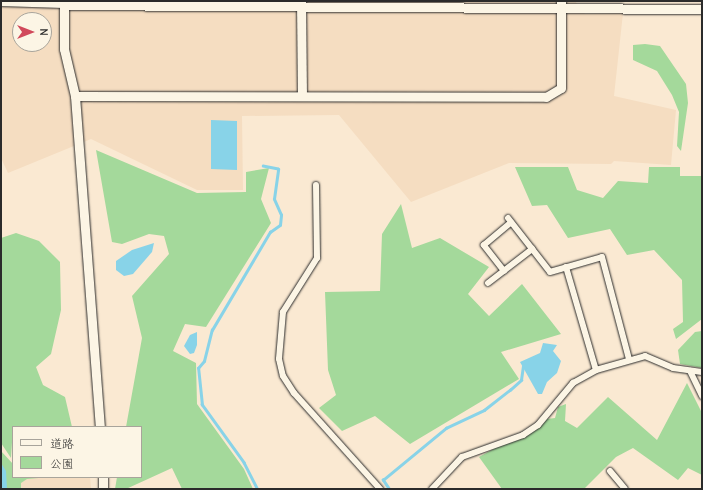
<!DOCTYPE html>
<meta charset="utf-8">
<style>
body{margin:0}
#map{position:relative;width:703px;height:490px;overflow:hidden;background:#fae9d2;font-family:"Comic Neue","Klee One",sans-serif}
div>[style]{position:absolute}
.built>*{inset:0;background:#f5ddc1}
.green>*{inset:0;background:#a4d99b}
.water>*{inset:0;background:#88d3e8}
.stream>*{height:2.5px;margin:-1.25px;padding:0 1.25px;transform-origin:1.25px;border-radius:1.25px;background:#88d3e8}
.roads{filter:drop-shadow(0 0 1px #2b2b2b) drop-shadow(0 0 1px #2b2b2b)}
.street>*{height:6px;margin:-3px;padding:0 3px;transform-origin:3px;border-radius:3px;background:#fcf5e5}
.secondary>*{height:9px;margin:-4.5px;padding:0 4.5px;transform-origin:4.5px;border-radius:4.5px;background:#fcf5e5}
span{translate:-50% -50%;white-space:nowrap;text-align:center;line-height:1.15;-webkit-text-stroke:4px #fcf5e5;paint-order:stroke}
.frame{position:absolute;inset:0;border:2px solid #2b2b2b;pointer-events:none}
.legend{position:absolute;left:12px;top:426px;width:130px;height:52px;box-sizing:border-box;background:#fcf5e5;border:1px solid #a8a49b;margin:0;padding:5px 7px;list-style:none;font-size:12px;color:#2b2b2b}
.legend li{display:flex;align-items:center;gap:8px;height:20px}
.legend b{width:20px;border:1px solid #a8a49b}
.north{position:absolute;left:12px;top:12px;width:40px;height:40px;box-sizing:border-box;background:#fcf5e5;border:1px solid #a8a49b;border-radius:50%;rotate:90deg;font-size:11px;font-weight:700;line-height:16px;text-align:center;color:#2b2b2b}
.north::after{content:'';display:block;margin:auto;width:14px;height:18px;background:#d1495b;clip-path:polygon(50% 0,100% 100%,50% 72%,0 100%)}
</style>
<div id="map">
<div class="built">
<div style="clip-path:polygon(evenodd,1px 1px,575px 1px,585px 14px,623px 13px,614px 96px,676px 110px,671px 165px,614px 161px,611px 164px,509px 163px,411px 202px,339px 115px,242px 116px,243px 190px,197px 190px,91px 139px,8px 173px,1px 158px,1px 1px,20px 20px,44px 20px,44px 44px,20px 44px,20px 20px)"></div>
<div style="clip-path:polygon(1px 457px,13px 477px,90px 477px,91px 489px,1px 489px)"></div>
</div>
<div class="green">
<div style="clip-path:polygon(645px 44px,660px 46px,686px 84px,688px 103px,681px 151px,677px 146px,679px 112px,672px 95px,657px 71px,633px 60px,633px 45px)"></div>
<div style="clip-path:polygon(96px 150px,197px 193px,246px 192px,246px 172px,269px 168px,261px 199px,271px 223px,206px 327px,185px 324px,173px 351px,196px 363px,197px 404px,244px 469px,253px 489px,182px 489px,172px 468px,126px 489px,115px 489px,117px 477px,141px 477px,141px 427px,126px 427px,142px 338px,132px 296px,169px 254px,164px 236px,149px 234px,122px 244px,112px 242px)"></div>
<div style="clip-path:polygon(515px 167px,568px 167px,577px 190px,603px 198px,618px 181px,648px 183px,649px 167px,680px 167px,680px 176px,702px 176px,702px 319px,676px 339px,673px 329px,683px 322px,682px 280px,654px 250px,627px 255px,610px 229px,568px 238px,547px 205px,532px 206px)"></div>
<div style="clip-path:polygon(401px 204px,412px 248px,440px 238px,489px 267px,468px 294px,489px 316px,522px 284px,561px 334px,501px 352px,519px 379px,410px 444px,375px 416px,342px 431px,319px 408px,336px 395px,328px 370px,325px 292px,380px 291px,382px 234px)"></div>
<div style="clip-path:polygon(16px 233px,39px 241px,60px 262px,61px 310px,51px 354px,36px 367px,43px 385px,65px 397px,72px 427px,13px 427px,11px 458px,1px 443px,1px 238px)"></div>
<div style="clip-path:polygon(702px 331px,702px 368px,680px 364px,678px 350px,695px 332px)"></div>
<div style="clip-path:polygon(687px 383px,702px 413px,702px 475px,688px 468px,678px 480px,633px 448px,616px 457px,584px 489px,502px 489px,479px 457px,547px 419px,555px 418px,558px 407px,566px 404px,565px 421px,577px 428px,608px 397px,657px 440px)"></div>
<div style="clip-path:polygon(1px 451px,13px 464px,13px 477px,50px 477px,27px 479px,21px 483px,21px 489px,1px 489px)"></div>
</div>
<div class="water">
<div style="clip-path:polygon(211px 120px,237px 121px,237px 170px,211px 169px)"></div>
<div style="clip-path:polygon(154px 243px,152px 252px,133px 274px,124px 276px,116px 270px,116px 261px,132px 250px)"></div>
<div style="clip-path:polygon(197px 332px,197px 345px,194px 353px,190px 354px,184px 346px,190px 335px)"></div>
<div style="clip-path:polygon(543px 343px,557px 345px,553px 351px,561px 361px,557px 373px,547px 382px,542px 394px,538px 394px,520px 362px,540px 353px)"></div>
<div style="clip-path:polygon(1px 463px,6px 471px,7px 489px,1px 489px)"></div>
</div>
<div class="stream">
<div style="left:257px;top:489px;width:29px;rotate:-117deg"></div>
<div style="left:244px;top:463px;width:72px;rotate:-125.9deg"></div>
<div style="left:202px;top:405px;width:37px;rotate:-96deg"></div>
<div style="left:198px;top:368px;width:9px;rotate:-49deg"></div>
<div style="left:204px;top:361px;width:32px;rotate:-76deg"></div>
<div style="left:212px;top:330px;width:114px;rotate:-59.4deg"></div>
<div style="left:270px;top:232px;width:12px;rotate:-35deg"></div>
<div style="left:280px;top:225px;width:10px;rotate:-84deg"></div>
<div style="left:281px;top:215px;width:17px;rotate:-114deg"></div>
<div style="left:274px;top:199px;width:30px;rotate:-82deg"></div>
<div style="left:278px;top:169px;width:15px;rotate:-169deg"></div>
<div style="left:389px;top:489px;width:11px;rotate:-124deg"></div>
<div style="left:383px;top:480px;width:82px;rotate:-39.5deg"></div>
<div style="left:446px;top:428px;width:42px;rotate:-25.3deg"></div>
<div style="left:484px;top:410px;width:33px;rotate:-38deg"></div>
<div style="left:510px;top:390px;width:15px;rotate:-42deg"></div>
<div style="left:521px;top:380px;width:14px;rotate:-82deg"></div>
</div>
<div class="roads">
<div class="street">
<div style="left:1px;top:3px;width:63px;rotate:1.8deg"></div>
<div style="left:316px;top:185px;width:73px;rotate:89.2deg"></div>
<div style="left:317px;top:258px;width:64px;rotate:122.2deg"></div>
<div style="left:283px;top:312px;width:47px;rotate:94.9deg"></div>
<div style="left:279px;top:359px;width:17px;rotate:77deg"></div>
<div style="left:283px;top:376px;width:20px;rotate:57deg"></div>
<div style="left:294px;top:393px;width:129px;rotate:48.1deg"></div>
<div style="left:508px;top:218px;width:68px;rotate:52.1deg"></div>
<div style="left:550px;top:272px;width:54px;rotate:-16.1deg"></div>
<div style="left:602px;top:257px;width:106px;rotate:75.2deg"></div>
<div style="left:566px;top:267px;width:107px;rotate:73.8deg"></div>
<div style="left:504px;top:271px;width:33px;rotate:-128deg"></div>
<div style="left:484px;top:245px;width:35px;rotate:-40deg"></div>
<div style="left:488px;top:283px;width:56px;rotate:-37.7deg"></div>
<div style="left:690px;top:371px;width:28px;rotate:64deg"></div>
<div style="left:610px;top:471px;width:23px;rotate:50deg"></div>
<div style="left:432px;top:489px;width:44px;rotate:-46.8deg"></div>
<div style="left:462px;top:457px;width:65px;rotate:-19.8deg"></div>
<div style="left:523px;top:435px;width:18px;rotate:-34deg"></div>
<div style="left:538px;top:425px;width:55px;rotate:-50.2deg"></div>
<div style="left:573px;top:383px;width:26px;rotate:-29deg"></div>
<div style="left:596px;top:370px;width:51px;rotate:-15.9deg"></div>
<div style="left:645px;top:356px;width:30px;rotate:23deg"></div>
<div style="left:673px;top:368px;width:29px;rotate:8deg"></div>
</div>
<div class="secondary">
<div style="left:64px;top:1px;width:48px;rotate:90deg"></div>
<div style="left:64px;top:49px;width:48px;rotate:76.8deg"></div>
<div style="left:75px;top:96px;width:471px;rotate:0.1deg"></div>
<div style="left:546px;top:97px;width:17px;rotate:-31deg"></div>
<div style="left:561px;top:88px;width:87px;rotate:-90deg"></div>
<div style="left:301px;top:1px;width:95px;rotate:89.4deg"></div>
<div style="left:64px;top:5px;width:638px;rotate:0.36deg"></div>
<div style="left:75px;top:96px;width:332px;rotate:85.7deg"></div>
<div style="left:103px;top:477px;width:12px;rotate:90deg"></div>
</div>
</div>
<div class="frame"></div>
<ul class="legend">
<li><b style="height:5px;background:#fcf5e5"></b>道路</li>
<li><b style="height:11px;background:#a4d99b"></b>公園</li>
</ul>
<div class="north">N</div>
</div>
